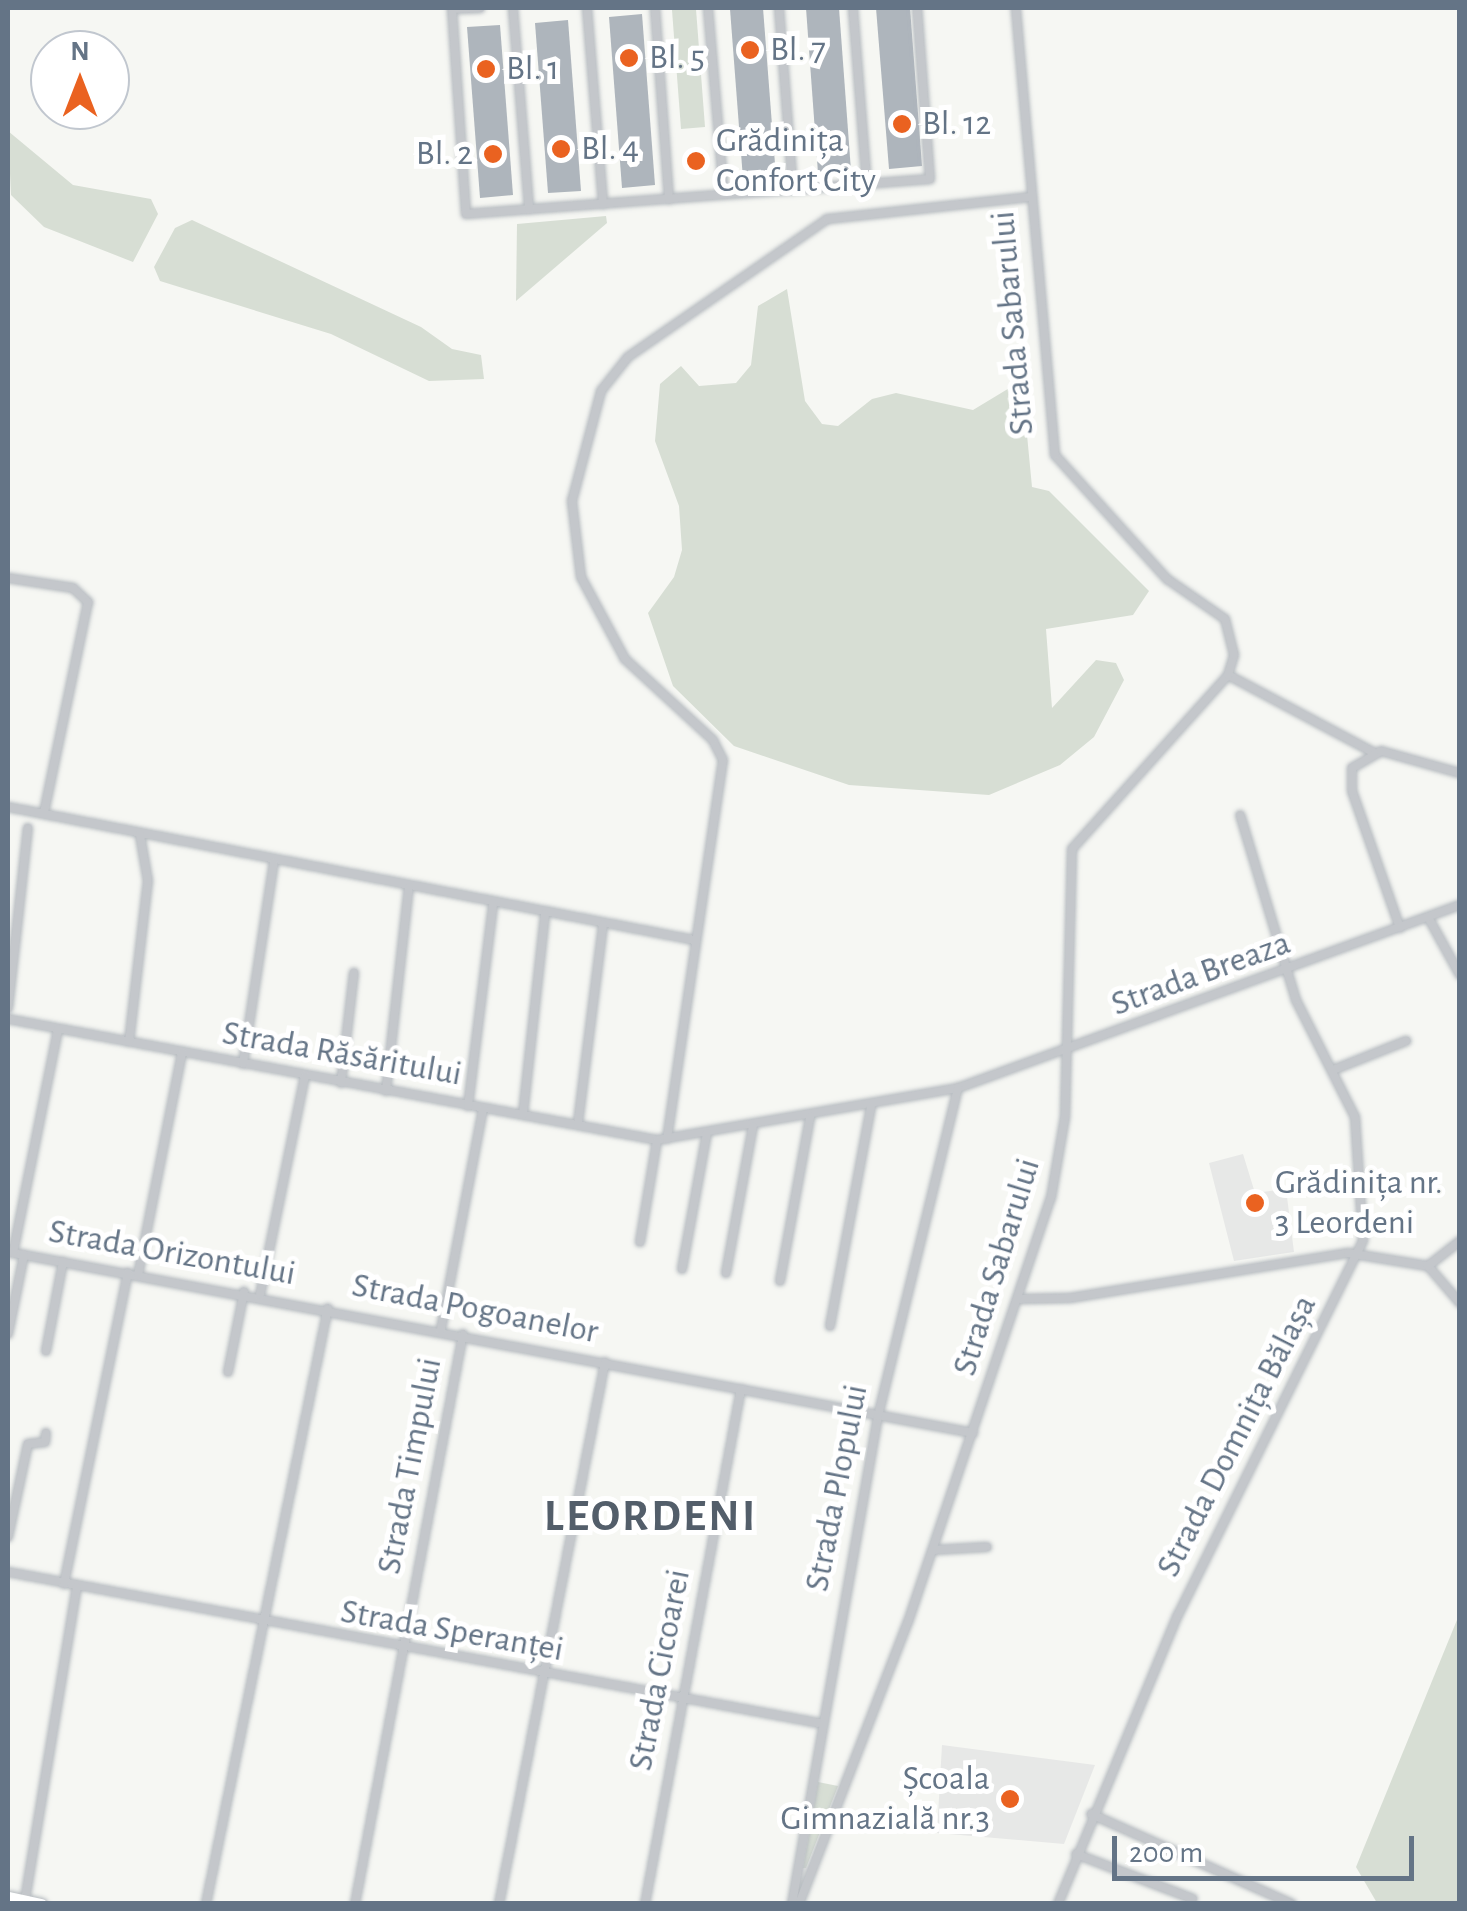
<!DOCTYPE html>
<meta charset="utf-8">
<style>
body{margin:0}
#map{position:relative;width:1467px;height:1911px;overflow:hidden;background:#f6f7f3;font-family:"Alegreya Sans",sans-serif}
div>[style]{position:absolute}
.built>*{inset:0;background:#e7e8e7}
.green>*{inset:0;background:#d7ded4}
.building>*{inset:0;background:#aeb5bc}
.roads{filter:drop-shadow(0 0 2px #b6bbc0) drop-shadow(0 0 2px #b6bbc0)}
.street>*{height:8px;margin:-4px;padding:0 4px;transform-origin:4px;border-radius:4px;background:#c4c7cb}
.secondary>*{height:11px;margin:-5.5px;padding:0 5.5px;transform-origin:5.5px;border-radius:5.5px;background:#fff}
.dots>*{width:28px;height:28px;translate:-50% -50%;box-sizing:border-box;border:5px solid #fff;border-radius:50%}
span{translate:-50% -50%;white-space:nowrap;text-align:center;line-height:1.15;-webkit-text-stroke:10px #fff;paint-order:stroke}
.poi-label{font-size:35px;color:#647486}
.left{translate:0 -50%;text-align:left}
.right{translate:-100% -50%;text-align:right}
.street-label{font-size:35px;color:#647486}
.district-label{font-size:45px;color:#535e6a;font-weight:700;letter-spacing:2.5px}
.frame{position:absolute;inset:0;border:10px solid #647486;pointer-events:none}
.north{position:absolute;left:30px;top:30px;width:100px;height:100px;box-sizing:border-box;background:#fff;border:2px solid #c1c7cf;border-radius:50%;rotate:0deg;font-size:28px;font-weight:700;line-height:40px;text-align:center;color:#647486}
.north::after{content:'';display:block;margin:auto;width:35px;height:45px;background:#ea6220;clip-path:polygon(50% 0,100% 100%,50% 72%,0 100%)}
.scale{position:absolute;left:1112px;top:1836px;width:302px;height:45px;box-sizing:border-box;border:5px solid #647486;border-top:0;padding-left:12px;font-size:30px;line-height:35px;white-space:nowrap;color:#647486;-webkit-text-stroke:8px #fff;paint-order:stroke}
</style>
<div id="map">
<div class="built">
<div style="clip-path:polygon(1243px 1154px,1255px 1193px,1286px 1189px,1294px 1252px,1234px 1261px,1209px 1163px)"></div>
<div style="clip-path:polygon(942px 1745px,1095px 1765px,1064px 1844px,937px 1833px)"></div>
</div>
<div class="green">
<div style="clip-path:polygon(696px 9px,705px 127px,681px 129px,672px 10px)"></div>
<div style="clip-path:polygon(8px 131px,73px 185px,151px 199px,158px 214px,133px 262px,44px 227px,11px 195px)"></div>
<div style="clip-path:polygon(606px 216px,607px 223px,516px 301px,517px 224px)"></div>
<div style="clip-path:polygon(192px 220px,421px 327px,452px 349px,481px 355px,484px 379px,429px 381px,331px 334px,160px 281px,154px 267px,175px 228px)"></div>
<div style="clip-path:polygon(787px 289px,805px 401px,822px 424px,838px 426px,872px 399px,896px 393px,973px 410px,1016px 384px,1023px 393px,1032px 487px,1049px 491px,1149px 591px,1133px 615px,1046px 629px,1052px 708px,1096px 660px,1116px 663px,1124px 680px,1094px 737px,1060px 765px,989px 795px,849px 785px,734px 746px,673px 686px,648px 613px,674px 577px,682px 550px,679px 506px,655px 441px,660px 384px,681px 366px,699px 386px,736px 383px,751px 365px,758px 306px)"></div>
<div style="clip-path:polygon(1459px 1615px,1459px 1903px,1377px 1903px,1356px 1867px)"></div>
<div style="clip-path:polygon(818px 1782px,838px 1786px,806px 1868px,803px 1868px)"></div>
</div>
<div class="building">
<div style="clip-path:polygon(763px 8px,776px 177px,743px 179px,730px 9px)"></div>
<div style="clip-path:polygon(806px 8px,839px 8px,851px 171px,818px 173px)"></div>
<div style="clip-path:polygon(876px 8px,910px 8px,922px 166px,889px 169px)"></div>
<div style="clip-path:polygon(642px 14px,655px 185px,622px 188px,609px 17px)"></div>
<div style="clip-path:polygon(568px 20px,581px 191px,548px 193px,535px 23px)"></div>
<div style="clip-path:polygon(500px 25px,513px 195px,480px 198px,467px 27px)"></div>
</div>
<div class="roads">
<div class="street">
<div style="left:452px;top:8px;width:206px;rotate:86.1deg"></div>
<div style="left:466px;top:214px;width:465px;rotate:-4.3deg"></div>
<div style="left:930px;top:179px;width:171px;rotate:-94.3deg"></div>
<div style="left:513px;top:8px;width:202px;rotate:85.4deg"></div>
<div style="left:587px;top:8px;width:197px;rotate:85.3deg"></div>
<div style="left:655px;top:8px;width:192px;rotate:85.8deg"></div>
<div style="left:708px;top:8px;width:187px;rotate:85.1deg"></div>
<div style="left:779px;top:8px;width:182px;rotate:85.6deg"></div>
<div style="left:853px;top:8px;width:177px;rotate:85.5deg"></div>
<div style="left:452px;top:9px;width:28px;rotate:-2deg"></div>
<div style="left:8px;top:578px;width:66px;rotate:8.7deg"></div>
<div style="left:73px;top:588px;width:21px;rotate:43deg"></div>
<div style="left:88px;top:602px;width:216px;rotate:101.8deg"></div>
<div style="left:1228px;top:675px;width:164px;rotate:28deg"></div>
<div style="left:8px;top:807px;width:699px;rotate:10.97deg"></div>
<div style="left:1428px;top:917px;width:66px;rotate:61.1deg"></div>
<div style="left:1400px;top:928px;width:145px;rotate:-109.3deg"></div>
<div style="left:1352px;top:791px;width:23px;rotate:-90deg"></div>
<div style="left:1352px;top:768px;width:34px;rotate:-30deg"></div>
<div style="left:1381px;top:751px;width:82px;rotate:15.6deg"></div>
<div style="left:8px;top:1008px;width:181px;rotate:-83.7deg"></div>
<div style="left:8px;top:1019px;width:660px;rotate:10.56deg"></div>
<div style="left:657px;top:1140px;width:305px;rotate:-9.8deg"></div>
<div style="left:958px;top:1088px;width:534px;rotate:-20.03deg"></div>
<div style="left:129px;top:1042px;width:162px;rotate:-83.3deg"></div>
<div style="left:148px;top:881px;width:47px;rotate:-99.9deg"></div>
<div style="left:243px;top:1064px;width:204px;rotate:-81.3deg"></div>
<div style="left:1333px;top:1070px;width:79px;rotate:-21.7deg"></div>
<div style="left:341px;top:1083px;width:111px;rotate:-83.3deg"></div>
<div style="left:386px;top:1091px;width:205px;rotate:-83.6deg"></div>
<div style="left:468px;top:1106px;width:204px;rotate:-82.9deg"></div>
<div style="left:523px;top:1114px;width:201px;rotate:-83.7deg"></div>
<div style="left:578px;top:1123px;width:200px;rotate:-82.8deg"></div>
<div style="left:667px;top:1139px;width:383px;rotate:-81.6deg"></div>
<div style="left:723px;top:760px;width:22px;rotate:-117deg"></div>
<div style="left:713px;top:740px;width:120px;rotate:-137.4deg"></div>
<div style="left:625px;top:659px;width:93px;rotate:-118.2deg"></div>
<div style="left:581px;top:577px;width:77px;rotate:-96.8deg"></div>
<div style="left:572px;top:501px;width:114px;rotate:-75.2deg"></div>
<div style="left:601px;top:391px;width:43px;rotate:-51.5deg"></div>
<div style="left:628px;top:357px;width:242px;rotate:-34.7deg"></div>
<div style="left:827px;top:219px;width:202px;rotate:-6.2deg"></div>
<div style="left:640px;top:1242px;width:103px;rotate:-80.5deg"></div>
<div style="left:8px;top:1252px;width:982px;rotate:10.62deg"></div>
<div style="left:13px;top:1253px;width:228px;rotate:-78.6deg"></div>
<div style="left:1428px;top:1266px;width:49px;rotate:49.1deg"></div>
<div style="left:682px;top:1269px;width:138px;rotate:-79.6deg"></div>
<div style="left:726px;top:1273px;width:149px;rotate:-79.6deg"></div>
<div style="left:138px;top:1275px;width:227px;rotate:-78.8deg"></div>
<div style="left:780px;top:1281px;width:167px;rotate:-79.6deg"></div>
<div style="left:260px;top:1295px;width:224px;rotate:-78.4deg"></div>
<div style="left:1020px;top:1299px;width:50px;rotate:-1.1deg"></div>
<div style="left:1070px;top:1298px;width:282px;rotate:-9.2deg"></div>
<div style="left:1348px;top:1253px;width:81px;rotate:9.2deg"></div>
<div style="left:1428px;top:1266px;width:41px;rotate:-38deg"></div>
<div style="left:830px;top:1326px;width:223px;rotate:-79.4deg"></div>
<div style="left:441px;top:1329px;width:225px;rotate:-79.2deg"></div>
<div style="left:8px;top:1334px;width:81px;rotate:-78.6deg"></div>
<div style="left:46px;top:1351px;width:91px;rotate:-79.2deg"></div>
<div style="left:228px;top:1372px;width:82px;rotate:-78.7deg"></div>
<div style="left:8px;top:1537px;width:95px;rotate:-77.9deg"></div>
<div style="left:28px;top:1444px;width:17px;rotate:-7deg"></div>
<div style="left:45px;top:1442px;width:9px;rotate:-84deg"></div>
<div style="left:933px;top:1550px;width:54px;rotate:-3.2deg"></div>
<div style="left:8px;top:1572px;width:825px;rotate:10.55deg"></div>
<div style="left:64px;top:1584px;width:318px;rotate:-78.4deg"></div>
<div style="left:1091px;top:1814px;width:220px;rotate:24.1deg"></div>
<div style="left:1076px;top:1854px;width:125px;rotate:21deg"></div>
<div style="left:25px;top:1900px;width:317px;rotate:-80.6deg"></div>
<div style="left:206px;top:1904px;width:608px;rotate:-78.43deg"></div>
<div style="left:355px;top:1904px;width:580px;rotate:-79.27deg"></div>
<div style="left:499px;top:1904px;width:552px;rotate:-78.93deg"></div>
<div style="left:645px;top:1904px;width:524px;rotate:-79.44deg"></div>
<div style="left:792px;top:1904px;width:496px;rotate:-80deg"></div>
<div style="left:878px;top:1416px;width:338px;rotate:-76.3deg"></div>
<div style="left:799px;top:1904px;width:302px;rotate:-68.9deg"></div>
<div style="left:908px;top:1622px;width:447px;rotate:-71.4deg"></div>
<div style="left:1051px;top:1198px;width:82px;rotate:-80.2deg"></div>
<div style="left:1065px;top:1117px;width:268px;rotate:-88.5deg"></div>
<div style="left:1072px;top:849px;width:234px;rotate:-48.1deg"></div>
<div style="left:1228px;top:675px;width:21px;rotate:-73deg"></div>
<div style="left:1234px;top:655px;width:37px;rotate:-104deg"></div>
<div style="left:1225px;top:619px;width:70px;rotate:-145.4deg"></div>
<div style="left:1167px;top:579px;width:167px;rotate:-132.1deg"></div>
<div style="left:1055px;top:455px;width:449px;rotate:-95deg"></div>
<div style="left:1058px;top:1904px;width:313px;rotate:-67.5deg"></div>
<div style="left:1178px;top:1615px;width:418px;rotate:-63.7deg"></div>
<div style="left:1363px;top:1240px;width:123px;rotate:-93.7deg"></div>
<div style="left:1355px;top:1117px;width:131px;rotate:-116.8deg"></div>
<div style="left:1296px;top:1000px;width:193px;rotate:-106.8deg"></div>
</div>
<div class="secondary">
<div style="left:8px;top:1897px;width:34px;rotate:12deg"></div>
</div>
</div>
<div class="dots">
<div style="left:750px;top:50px;background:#ea6220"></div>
<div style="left:629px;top:58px;background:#ea6220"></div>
<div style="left:486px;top:69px;background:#ea6220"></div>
<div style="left:902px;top:124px;background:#ea6220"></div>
<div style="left:561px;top:149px;background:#ea6220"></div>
<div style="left:493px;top:154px;background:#ea6220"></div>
<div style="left:696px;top:161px;background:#ea6220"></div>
<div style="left:1255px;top:1203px;background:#ea6220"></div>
<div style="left:1010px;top:1799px;background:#ea6220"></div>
</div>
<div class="poi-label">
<span class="left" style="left:770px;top:50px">Bl. 7</span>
<span class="left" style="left:649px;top:58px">Bl. 5</span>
<span class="left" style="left:506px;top:69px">Bl. 1</span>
<span class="left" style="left:922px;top:124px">Bl. 12</span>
<span class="left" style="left:716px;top:161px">Grădinița<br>Confort City</span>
<span class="left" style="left:581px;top:149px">Bl. 4</span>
<span class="right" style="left:473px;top:154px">Bl. 2</span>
<span class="left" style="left:1275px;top:1203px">Grădinița nr.<br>3 Leordeni</span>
<span class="right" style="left:990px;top:1799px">Școala<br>Gimnazială nr.3</span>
</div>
<div class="street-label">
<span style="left:1013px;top:323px;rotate:-95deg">Strada Sabarului</span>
<span style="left:1201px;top:974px;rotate:-20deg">Strada Breaza</span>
<span style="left:342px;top:1054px;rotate:10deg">Strada Răsăritului</span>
<span style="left:172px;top:1253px;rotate:10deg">Strada Orizontului</span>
<span style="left:997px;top:1267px;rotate:-73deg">Strada Sabarului</span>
<span style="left:475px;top:1309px;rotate:11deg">Strada Pogoanelor</span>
<span style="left:1237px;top:1436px;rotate:-63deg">Strada Domnița Bălașa</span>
<span style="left:410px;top:1466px;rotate:-79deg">Strada Timpului</span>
<span style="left:837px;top:1488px;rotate:-79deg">Strada Plopului</span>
<span style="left:452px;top:1631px;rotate:10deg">Strada Speranței</span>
<span style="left:660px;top:1670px;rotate:-79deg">Strada Cicoarei</span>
</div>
<div class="district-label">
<span style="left:651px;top:1517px">LEORDENI</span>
</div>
<div class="frame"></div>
<div class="north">N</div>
<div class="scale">200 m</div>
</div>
